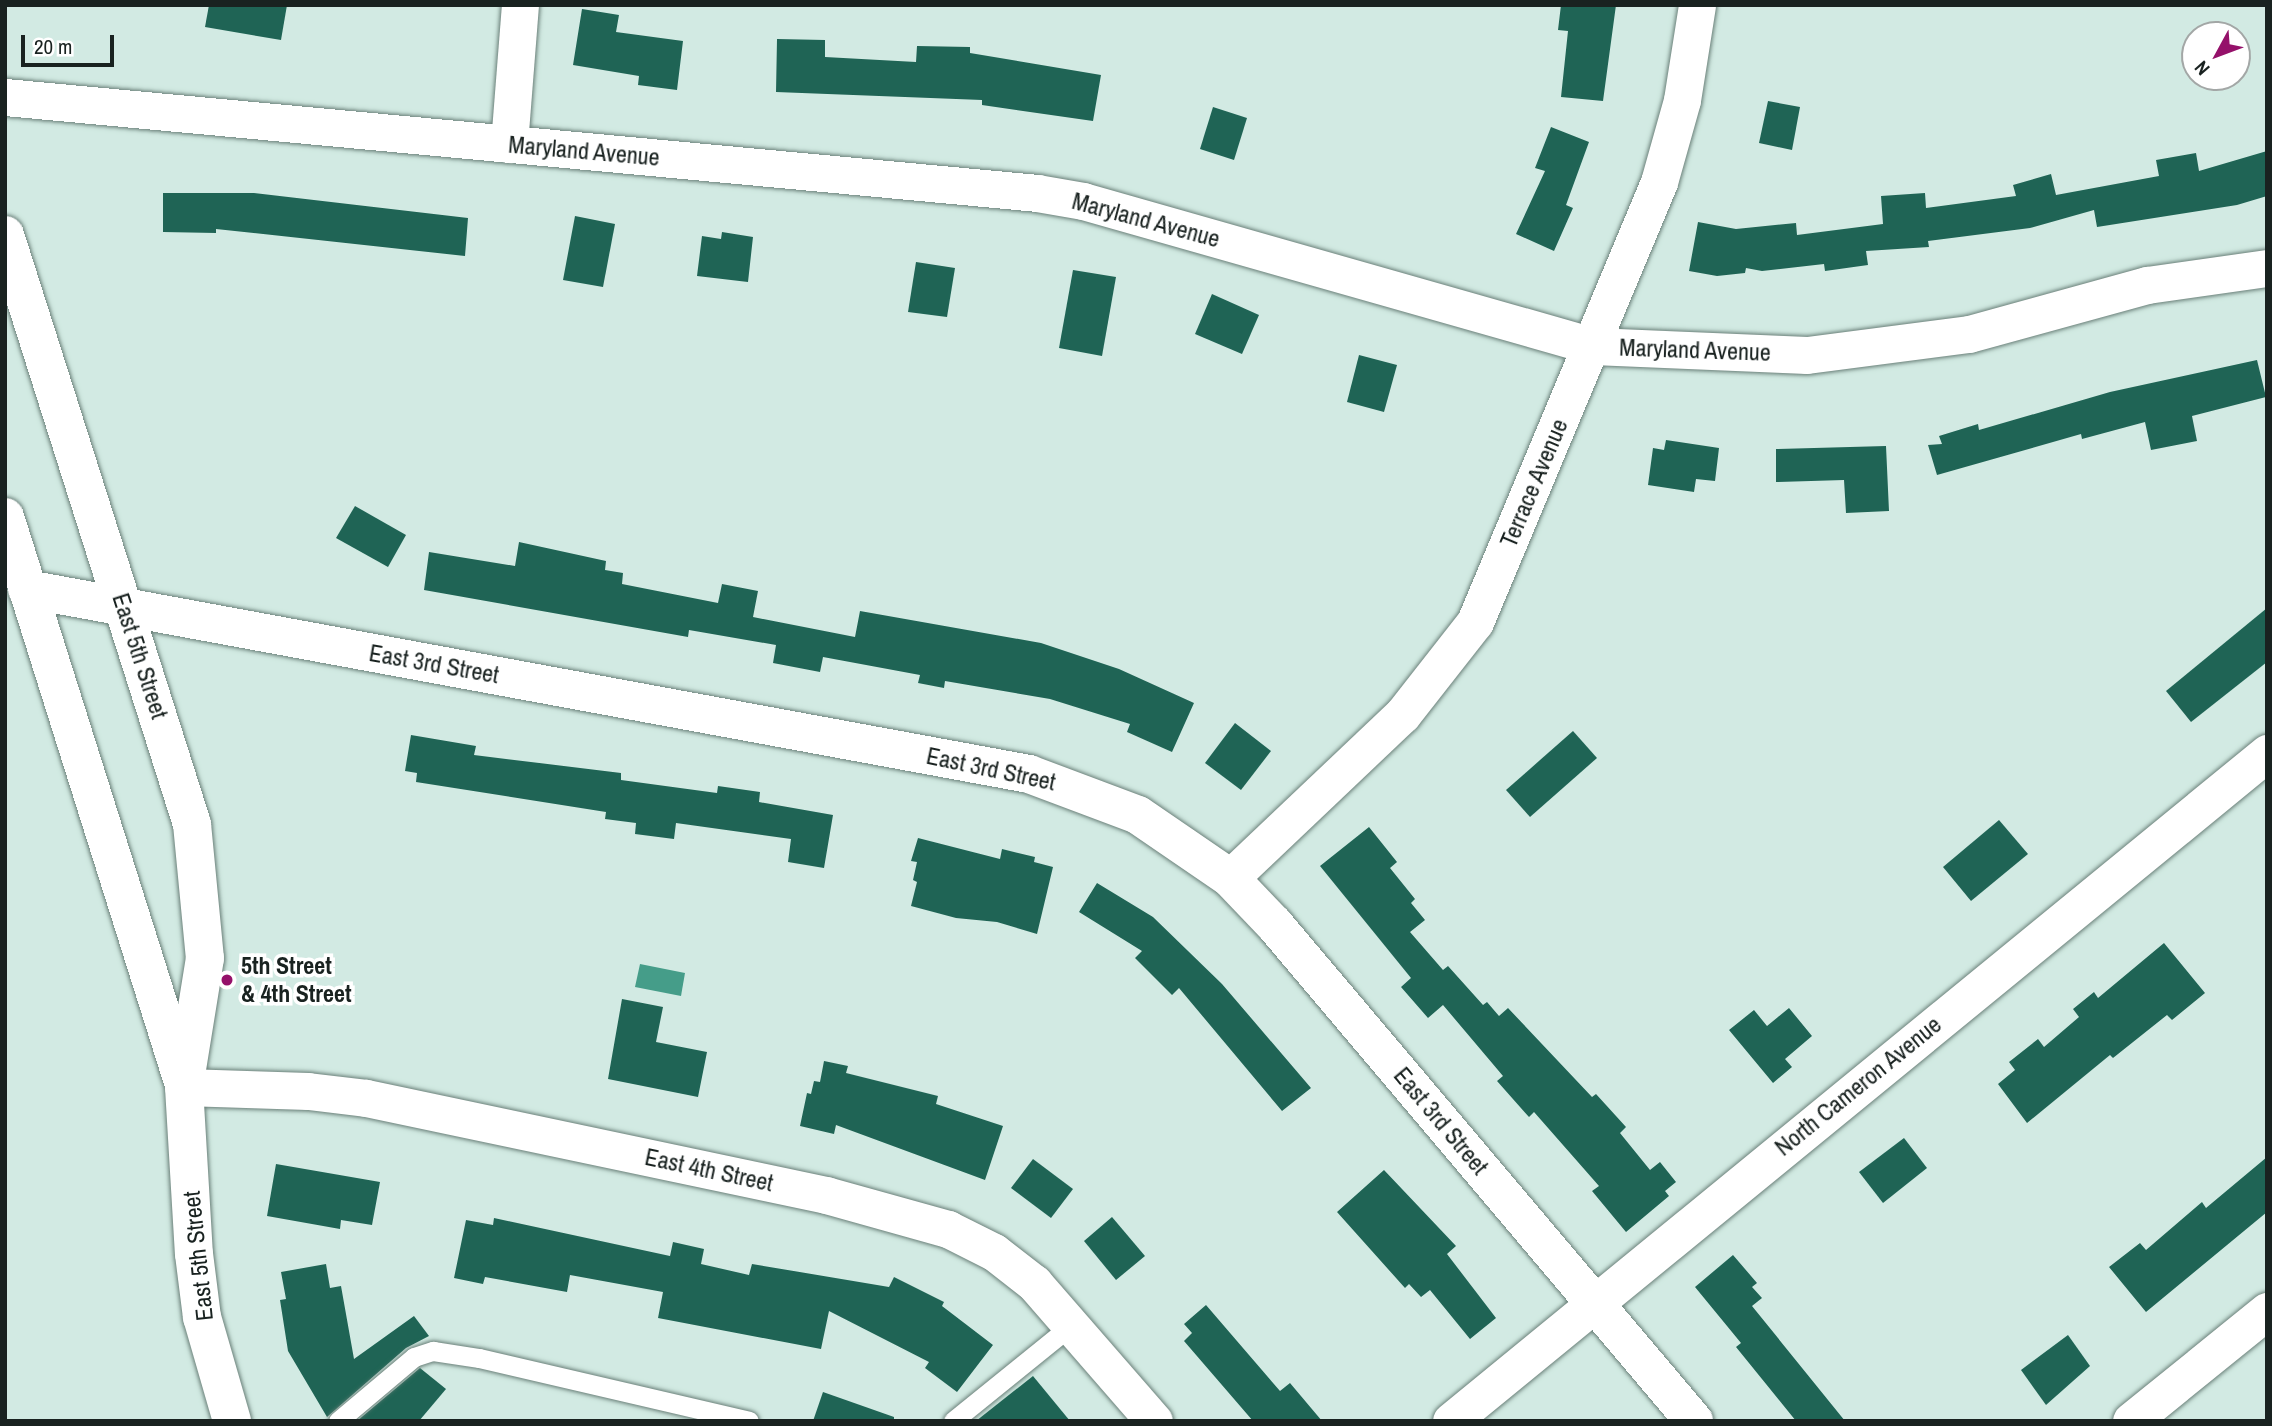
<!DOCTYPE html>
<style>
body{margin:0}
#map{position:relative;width:2272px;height:1426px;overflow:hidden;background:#d2eae3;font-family:"Archivo Narrow",sans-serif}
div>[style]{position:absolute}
.water>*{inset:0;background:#459d89}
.building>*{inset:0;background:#1f6455}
.roads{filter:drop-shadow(0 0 2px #6a8079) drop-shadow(0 0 2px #6a8079)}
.service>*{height:19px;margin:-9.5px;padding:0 9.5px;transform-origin:9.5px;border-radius:9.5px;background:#fff}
.minor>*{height:37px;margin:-18.5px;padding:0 18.5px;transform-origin:18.5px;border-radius:18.5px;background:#fff}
.tertiary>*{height:38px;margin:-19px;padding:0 19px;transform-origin:19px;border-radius:19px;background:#fff}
.secondary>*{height:38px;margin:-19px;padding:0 19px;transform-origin:19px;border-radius:19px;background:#fff}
.dots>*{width:19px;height:19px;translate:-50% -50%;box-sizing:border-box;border:4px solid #fff;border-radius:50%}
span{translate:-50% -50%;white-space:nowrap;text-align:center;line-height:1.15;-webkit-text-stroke:7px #fff;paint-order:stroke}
.street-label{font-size:24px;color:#192220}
.poi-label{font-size:24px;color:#192220;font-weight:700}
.left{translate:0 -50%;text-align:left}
.frame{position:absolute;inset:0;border:7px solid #192220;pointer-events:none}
.north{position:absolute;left:2181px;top:21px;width:70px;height:70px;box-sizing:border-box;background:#fff;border:2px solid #a3a7a6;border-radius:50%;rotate:229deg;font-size:19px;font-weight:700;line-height:28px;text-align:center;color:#192220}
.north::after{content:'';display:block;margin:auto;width:24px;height:32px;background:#95116a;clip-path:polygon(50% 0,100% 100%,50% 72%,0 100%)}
.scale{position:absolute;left:21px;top:35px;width:93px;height:32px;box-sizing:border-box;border:4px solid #192220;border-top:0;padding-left:9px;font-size:21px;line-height:24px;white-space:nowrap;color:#192220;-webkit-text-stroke:5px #fff;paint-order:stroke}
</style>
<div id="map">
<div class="water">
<div style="clip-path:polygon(640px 964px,685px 973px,681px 996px,635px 987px)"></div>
</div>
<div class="building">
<div style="clip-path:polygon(209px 5px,287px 5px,281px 40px,205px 27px)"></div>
<div style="clip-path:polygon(1561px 5px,1616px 5px,1603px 101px,1561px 97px,1568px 31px,1558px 30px)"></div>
<div style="clip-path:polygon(582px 9px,619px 15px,616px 32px,683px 41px,677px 90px,638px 85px,639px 76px,573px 65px)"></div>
<div style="clip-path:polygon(777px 39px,825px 40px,825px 57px,916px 62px,917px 46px,970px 47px,970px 53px,1101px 75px,1093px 121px,982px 105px,982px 100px,776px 92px)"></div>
<div style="clip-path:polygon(1768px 101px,1800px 107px,1792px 150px,1759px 143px)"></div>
<div style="clip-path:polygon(1213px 107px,1247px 118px,1234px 160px,1200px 149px)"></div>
<div style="clip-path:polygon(1551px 127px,1589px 142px,1566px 205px,1573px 208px,1554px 251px,1516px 234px,1545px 171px,1535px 168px)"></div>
<div style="clip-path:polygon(2267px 151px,2267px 196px,2237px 205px,2097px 227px,2094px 210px,2030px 228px,1928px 241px,1929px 247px,1866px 251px,1868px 265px,1825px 271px,1824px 264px,1762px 271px,1746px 268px,1745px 273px,1717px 276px,1689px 271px,1698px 222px,1736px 229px,1796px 223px,1797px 235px,1883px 224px,1881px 196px,1925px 193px,1926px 208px,2016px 196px,2013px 185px,2051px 174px,2056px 195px,2159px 176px,2156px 160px,2196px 153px,2199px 171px)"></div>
<div style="clip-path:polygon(163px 193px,254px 193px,468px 218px,465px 256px,216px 229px,216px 233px,163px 232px)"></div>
<div style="clip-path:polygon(575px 216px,615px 224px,603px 287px,563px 280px)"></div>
<div style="clip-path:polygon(722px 232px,753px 237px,748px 282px,697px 276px,702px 236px,721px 239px)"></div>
<div style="clip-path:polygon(916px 262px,955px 268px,947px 317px,908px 312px)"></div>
<div style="clip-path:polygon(1073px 270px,1116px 277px,1102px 356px,1059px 348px)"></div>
<div style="clip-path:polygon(1212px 294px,1259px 315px,1242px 354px,1195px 334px)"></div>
<div style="clip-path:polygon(1359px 355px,1397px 365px,1384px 412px,1347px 402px)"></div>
<div style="clip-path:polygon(2257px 360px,2266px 397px,2192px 416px,2197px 441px,2151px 450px,2145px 422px,2082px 439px,2081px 434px,1937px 475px,1928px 445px,1942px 444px,1939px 436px,1978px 424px,1979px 430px,2110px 392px)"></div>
<div style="clip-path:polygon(1666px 440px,1719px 448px,1715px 481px,1696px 479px,1694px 492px,1648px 485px,1653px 448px,1664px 450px)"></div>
<div style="clip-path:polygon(1886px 446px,1889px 511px,1846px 513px,1844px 480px,1776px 482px,1776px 449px)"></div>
<div style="clip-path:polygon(355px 506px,406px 535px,388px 567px,336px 538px)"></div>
<div style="clip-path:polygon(519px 542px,606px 561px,605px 570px,623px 573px,622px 584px,718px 603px,722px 584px,758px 591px,753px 617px,855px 637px,860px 611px,1041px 643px,1119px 669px,1194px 703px,1172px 752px,1127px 732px,1130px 724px,1050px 699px,945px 681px,944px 688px,918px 683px,920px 675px,823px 657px,820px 672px,773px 663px,776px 645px,689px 630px,688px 637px,424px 590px,429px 552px,515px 566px)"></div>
<div style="clip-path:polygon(2267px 608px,2267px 662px,2191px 722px,2166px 691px)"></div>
<div style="clip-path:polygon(1235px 723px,1271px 751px,1241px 790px,1205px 763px)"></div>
<div style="clip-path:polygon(1573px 731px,1597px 758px,1530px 817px,1506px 790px)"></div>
<div style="clip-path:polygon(411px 735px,476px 746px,474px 755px,621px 773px,621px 780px,717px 793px,718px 786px,760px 792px,759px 802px,833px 815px,824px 868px,788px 862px,791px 839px,676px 823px,674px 839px,635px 834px,636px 823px,605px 819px,606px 812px,416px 782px,417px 773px,405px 771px)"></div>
<div style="clip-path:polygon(1999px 820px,2028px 854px,1971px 901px,1943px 867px)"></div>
<div style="clip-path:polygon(1369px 827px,1397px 862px,1390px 868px,1415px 899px,1411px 903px,1425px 920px,1410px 932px,1443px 970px,1448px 966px,1483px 1005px,1487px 1002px,1499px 1016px,1508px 1008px,1592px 1097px,1596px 1094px,1626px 1127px,1620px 1133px,1650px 1170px,1660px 1162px,1676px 1182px,1665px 1191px,1669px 1196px,1626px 1232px,1592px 1191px,1599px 1186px,1534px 1112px,1529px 1117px,1497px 1081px,1503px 1076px,1443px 1005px,1428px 1018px,1401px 987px,1411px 978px,1320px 866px)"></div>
<div style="clip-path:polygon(918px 838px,1000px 859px,1002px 849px,1035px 857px,1034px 862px,1053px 867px,1037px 934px,997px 922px,956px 918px,911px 906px,917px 882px,913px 880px,917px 862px,911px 861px)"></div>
<div style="clip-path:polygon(1097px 883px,1153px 917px,1222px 984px,1311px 1088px,1282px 1111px,1179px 988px,1172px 995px,1135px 958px,1142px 951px,1079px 912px)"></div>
<div style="clip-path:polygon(2164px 943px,2205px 993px,2172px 1020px,2167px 1015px,2113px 1058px,2110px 1055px,2027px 1123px,1998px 1084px,2015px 1070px,2009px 1062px,2038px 1039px,2044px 1047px,2079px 1017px,2073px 1009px,2094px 992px,2098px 998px)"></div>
<div style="clip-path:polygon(622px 999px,663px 1007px,656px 1042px,707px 1052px,698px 1097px,608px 1079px)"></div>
<div style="clip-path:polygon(1789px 1008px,1812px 1036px,1785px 1059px,1792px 1067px,1773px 1083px,1729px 1030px,1754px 1010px,1767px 1026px)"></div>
<div style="clip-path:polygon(824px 1061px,848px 1066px,846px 1073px,938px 1096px,936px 1104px,1003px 1126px,985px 1180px,836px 1125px,834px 1134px,800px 1126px,807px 1093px,811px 1094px,814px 1081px,820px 1082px)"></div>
<div style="clip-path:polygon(1904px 1138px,1927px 1168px,1883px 1203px,1859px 1172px)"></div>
<div style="clip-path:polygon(2267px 1157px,2267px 1212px,2146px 1312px,2109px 1267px,2140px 1243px,2146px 1250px,2202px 1202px,2206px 1208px)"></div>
<div style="clip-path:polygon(1033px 1159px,1073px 1189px,1051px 1218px,1011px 1188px)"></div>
<div style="clip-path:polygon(276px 1164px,380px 1182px,372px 1225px,341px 1220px,340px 1229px,267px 1216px)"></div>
<div style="clip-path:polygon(1384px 1170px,1456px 1246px,1447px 1254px,1496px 1318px,1470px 1339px,1430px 1290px,1421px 1297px,1409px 1284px,1405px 1288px,1337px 1212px)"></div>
<div style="clip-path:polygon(1112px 1217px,1145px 1256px,1116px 1280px,1084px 1241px)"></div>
<div style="clip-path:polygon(494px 1218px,670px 1256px,673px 1242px,704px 1249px,701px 1264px,749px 1275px,752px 1264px,889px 1287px,894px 1277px,944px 1302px,942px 1306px,993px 1345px,957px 1392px,925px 1368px,929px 1362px,829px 1311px,821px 1349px,658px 1318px,663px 1292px,570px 1275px,567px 1292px,485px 1277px,483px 1284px,454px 1278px,466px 1220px,493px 1225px)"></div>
<div style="clip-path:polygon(1733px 1255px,1757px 1283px,1752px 1287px,1762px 1298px,1752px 1306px,1845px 1421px,1796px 1421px,1736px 1347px,1741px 1343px,1695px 1287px)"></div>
<div style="clip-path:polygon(326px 1264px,330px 1288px,341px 1286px,354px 1359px,414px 1316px,429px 1336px,406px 1348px,327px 1417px,288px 1351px,280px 1300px,286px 1299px,281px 1272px)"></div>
<div style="clip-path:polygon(1206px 1305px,1280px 1391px,1290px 1383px,1322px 1421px,1253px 1421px,1184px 1341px,1192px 1333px,1184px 1324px)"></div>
<div style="clip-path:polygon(2068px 1335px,2090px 1366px,2046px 1405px,2021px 1370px)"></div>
<div style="clip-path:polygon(420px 1368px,446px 1389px,419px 1421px,357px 1421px)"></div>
<div style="clip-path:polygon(1033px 1376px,1070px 1421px,976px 1421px)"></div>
<div style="clip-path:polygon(823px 1392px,894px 1417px,894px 1421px,813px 1421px)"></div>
</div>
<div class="roads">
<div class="service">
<div style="left:338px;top:1421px;width:99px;rotate:-40.1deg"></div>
<div style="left:414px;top:1357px;width:20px;rotate:-18deg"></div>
<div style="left:433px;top:1351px;width:47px;rotate:8.7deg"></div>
<div style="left:479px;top:1358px;width:277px;rotate:13.1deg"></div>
<div style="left:953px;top:1421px;width:156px;rotate:-39deg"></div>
</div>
<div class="minor">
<div style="left:5px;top:97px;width:1036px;rotate:5.31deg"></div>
<div style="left:1037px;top:193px;width:47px;rotate:9.9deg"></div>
<div style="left:1083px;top:201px;width:530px;rotate:15.87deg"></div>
<div style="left:1593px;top:346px;width:214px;rotate:2.4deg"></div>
<div style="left:1807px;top:355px;width:163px;rotate:-7.4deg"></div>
<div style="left:1969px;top:334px;width:185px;rotate:-15.4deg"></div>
<div style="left:2147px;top:285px;width:121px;rotate:-8.1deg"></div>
<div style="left:509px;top:144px;width:139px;rotate:-85.5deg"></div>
<div style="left:1230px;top:878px;width:237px;rotate:-43.5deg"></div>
<div style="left:1402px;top:715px;width:118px;rotate:-51.9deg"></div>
<div style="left:1475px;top:622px;width:477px;rotate:-67.3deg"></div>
<div style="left:1659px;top:182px;width:85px;rotate:-74.3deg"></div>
<div style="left:1682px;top:100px;width:96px;rotate:-81deg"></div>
<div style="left:184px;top:1087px;width:124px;rotate:1.8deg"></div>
<div style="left:308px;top:1091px;width:58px;rotate:6.9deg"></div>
<div style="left:366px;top:1098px;width:470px;rotate:11.9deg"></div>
<div style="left:826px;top:1195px;width:127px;rotate:15.6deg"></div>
<div style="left:948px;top:1229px;width:51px;rotate:26.6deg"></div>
<div style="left:994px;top:1252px;width:51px;rotate:37.8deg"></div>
<div style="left:1034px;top:1283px;width:183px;rotate:49deg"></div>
<div style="left:1451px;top:1421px;width:1055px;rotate:-39.3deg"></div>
<div style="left:2131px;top:1421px;width:175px;rotate:-39deg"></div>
</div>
<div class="tertiary">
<div style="left:27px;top:589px;width:1019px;rotate:10.46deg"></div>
<div style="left:1029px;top:774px;width:116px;rotate:20.6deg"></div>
<div style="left:1138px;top:815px;width:112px;rotate:34.4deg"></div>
<div style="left:1230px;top:878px;width:64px;rotate:46.3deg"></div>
<div style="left:1274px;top:924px;width:651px;rotate:49.8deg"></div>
</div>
<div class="secondary">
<div style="left:5px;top:235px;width:618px;rotate:72.39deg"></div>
<div style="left:192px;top:824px;width:135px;rotate:84.5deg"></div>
<div style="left:205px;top:958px;width:131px;rotate:99.2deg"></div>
<div style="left:184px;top:1087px;width:167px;rotate:86.6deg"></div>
<div style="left:194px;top:1254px;width:64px;rotate:82.8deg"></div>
<div style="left:202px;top:1317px;width:108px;rotate:73.9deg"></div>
<div style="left:5px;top:517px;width:592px;rotate:72.51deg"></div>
</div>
</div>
<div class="dots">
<div style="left:227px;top:980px;background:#95116a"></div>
</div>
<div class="street-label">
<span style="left:584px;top:151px;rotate:5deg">Maryland Avenue</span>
<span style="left:1146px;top:220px;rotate:15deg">Maryland Avenue</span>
<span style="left:1695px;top:350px;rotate:2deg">Maryland Avenue</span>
<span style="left:1534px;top:483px;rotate:-67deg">Terrace Avenue</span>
<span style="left:140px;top:656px;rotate:72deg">East 5th Street</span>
<span style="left:434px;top:664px;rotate:10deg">East 3rd Street</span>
<span style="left:991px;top:769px;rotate:12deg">East 3rd Street</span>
<span style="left:1858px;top:1086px;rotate:-39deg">North Cameron Avenue</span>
<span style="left:1441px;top:1121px;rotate:50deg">East 3rd Street</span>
<span style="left:709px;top:1170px;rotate:12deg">East 4th Street</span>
<span style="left:198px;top:1256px;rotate:-96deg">East 5th Street</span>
</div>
<div class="poi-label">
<span class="left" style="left:241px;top:980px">5th Street<br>&amp; 4th Street</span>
</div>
<div class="frame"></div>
<div class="north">N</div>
<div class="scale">20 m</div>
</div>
